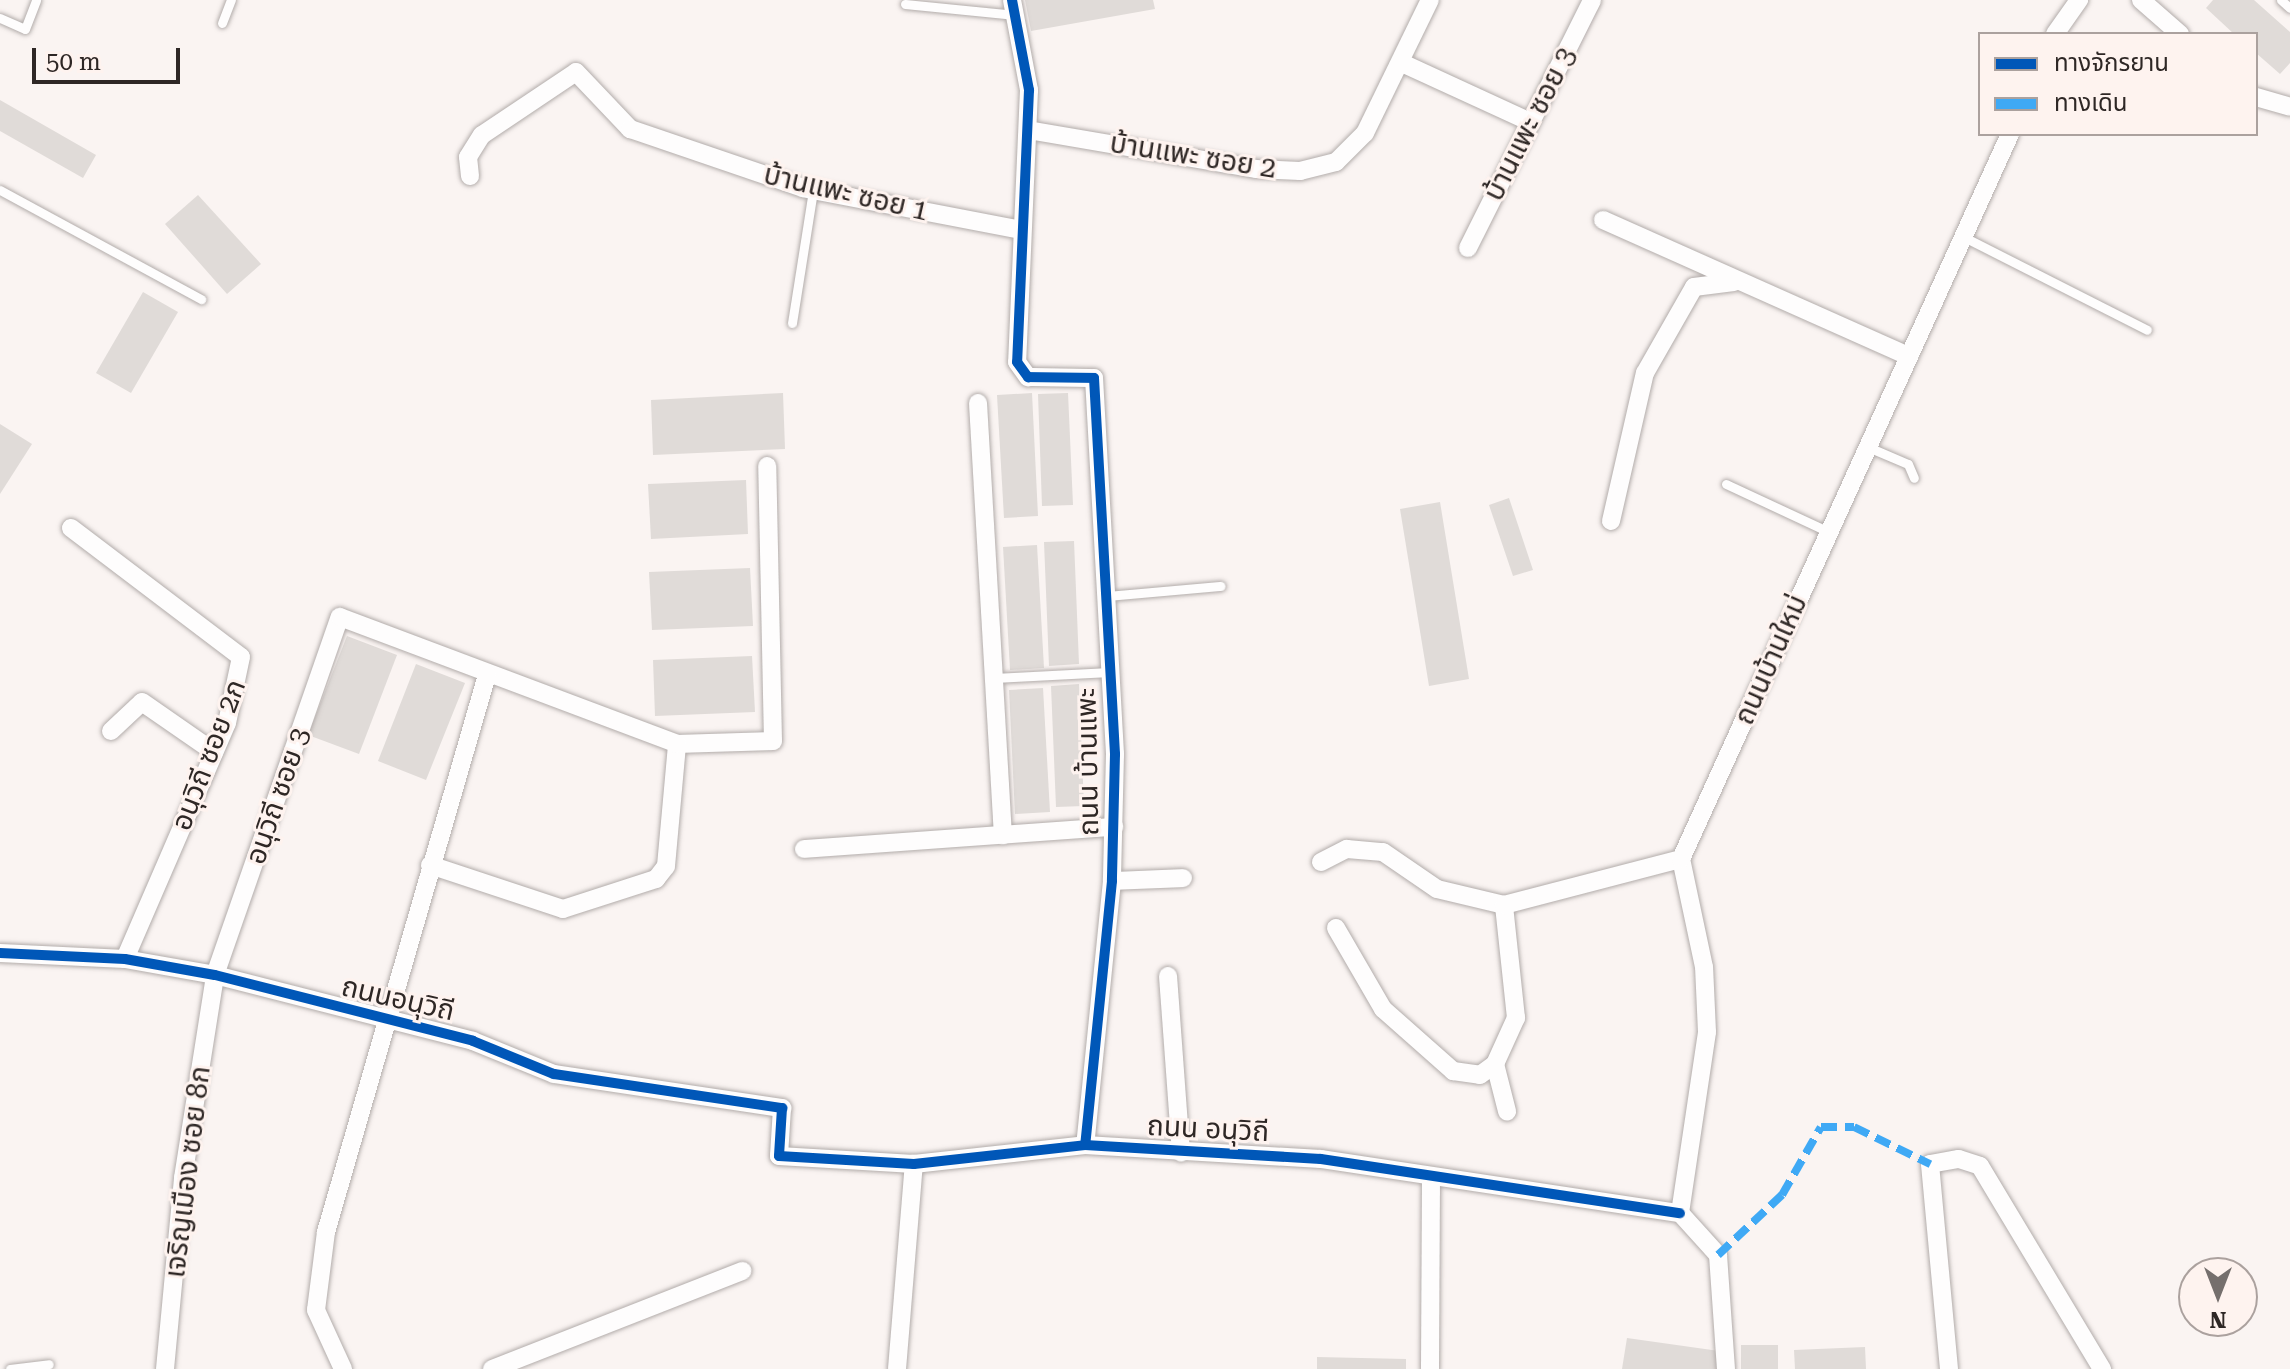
<!DOCTYPE html>
<meta charset="utf-8">
<style>
body{margin:0}
#map{position:relative;width:2290px;height:1369px;overflow:hidden;background:#faf4f2;font-family:"Roboto Serif","Noto Sans Thai",serif}
div>[style]{position:absolute}
.building>*{inset:0;background:#e0dbd8}
.roads{filter:drop-shadow(0 0 2px #b2acaa) drop-shadow(0 0 2px #b2acaa)}
.service>*{height:9px;margin:-4.5px;padding:0 4.5px;transform-origin:4.5px;border-radius:4.5px;background:#fefdfd}
.minor>*{height:18px;margin:-9px;padding:0 9px;transform-origin:9px;border-radius:9px;background:#fefdfd}
.quiet>*{height:8px;margin-top:-4px;transform-origin:0;background:repeating-linear-gradient(90deg,#3fa9f5 0 16px,transparent 0 24px)}
.cycleway>*{height:10px;margin:-5px;padding:0 5px;transform-origin:5px;border-radius:5px;background:#0057b8}
span{translate:-50% -50%;white-space:nowrap;text-align:center;line-height:1.15;-webkit-text-stroke:6px #fef3ef;paint-order:stroke}
.street-label{font-size:28px;color:#2e2725}
.legend{position:absolute;left:1978px;top:32px;width:280px;height:104px;box-sizing:border-box;background:#fef3ef;border:2px solid #aba19e;margin:0;padding:10px 14px;list-style:none;font-size:24px;color:#2e2725}
.legend li{display:flex;align-items:center;gap:16px;height:40px}
.legend b{width:40px;border:2px solid #aba19e}
.north{position:absolute;left:2178px;top:1257px;width:80px;height:80px;box-sizing:border-box;background:#fef3ef;border:2px solid #aba19e;border-radius:50%;rotate:180deg;font-size:22px;font-weight:700;line-height:32px;text-align:center;color:#2e2725}
.north::after{content:'';display:block;margin:auto;width:28px;height:36px;background:#756f6d;clip-path:polygon(50% 0,100% 100%,50% 72%,0 100%)}
.scale{position:absolute;left:32px;top:48px;width:148px;height:36px;box-sizing:border-box;border:4px solid #2e2725;border-top:0;padding-left:10px;font-size:24px;line-height:28px;white-space:nowrap;color:#2e2725;-webkit-text-stroke:6px #fef3ef;paint-order:stroke}
</style>
<div id="map">
<div class="building">
<div style="clip-path:polygon(1025px 0,1153px 0,1155px 9px,1031px 31px)"></div>
<div style="clip-path:polygon(2213px 0,2254px 0,2290px 32px,2290px 63px,2280px 74px,2256px 53px,2256px 34px,2234px 34px,2206px 8px)"></div>
<div style="clip-path:polygon(0 100px,96px 155px,83px 178px,0 131px)"></div>
<div style="clip-path:polygon(198px 195px,261px 264px,227px 294px,165px 224px)"></div>
<div style="clip-path:polygon(143px 292px,178px 312px,131px 393px,96px 373px)"></div>
<div style="clip-path:polygon(783px 393px,785px 449px,653px 455px,651px 400px)"></div>
<div style="clip-path:polygon(1032px 393px,1038px 516px,1004px 518px,997px 395px)"></div>
<div style="clip-path:polygon(1068px 393px,1073px 505px,1042px 506px,1038px 394px)"></div>
<div style="clip-path:polygon(0 424px,32px 444px,0 494px)"></div>
<div style="clip-path:polygon(746px 480px,748px 534px,651px 539px,648px 484px)"></div>
<div style="clip-path:polygon(1509px 498px,1533px 570px,1513px 576px,1489px 505px)"></div>
<div style="clip-path:polygon(1440px 502px,1469px 679px,1429px 686px,1400px 509px)"></div>
<div style="clip-path:polygon(1074px 541px,1079px 664px,1049px 666px,1044px 542px)"></div>
<div style="clip-path:polygon(1037px 545px,1044px 668px,1010px 670px,1003px 547px)"></div>
<div style="clip-path:polygon(750px 568px,753px 626px,652px 630px,649px 572px)"></div>
<div style="clip-path:polygon(347px 636px,397px 655px,359px 754px,308px 735px)"></div>
<div style="clip-path:polygon(752px 656px,755px 712px,655px 716px,653px 660px)"></div>
<div style="clip-path:polygon(416px 664px,465px 683px,426px 780px,378px 761px)"></div>
<div style="clip-path:polygon(1079px 684px,1084px 806px,1056px 807px,1051px 686px)"></div>
<div style="clip-path:polygon(1043px 688px,1050px 812px,1015px 814px,1009px 690px)"></div>
<div style="clip-path:polygon(1627px 1338px,1719px 1351px,1717px 1369px,1622px 1369px)"></div>
<div style="clip-path:polygon(1741px 1345px,1778px 1345px,1778px 1369px,1741px 1369px)"></div>
<div style="clip-path:polygon(1865px 1347px,1866px 1369px,1795px 1369px,1794px 1350px)"></div>
<div style="clip-path:polygon(1317px 1357px,1406px 1359px,1406px 1369px,1317px 1369px)"></div>
</div>
<div class="roads">
<div class="service">
<div style="left:2281px;top:0;width:12px;rotate:42deg"></div>
<div style="left:905px;top:4px;width:111px;rotate:5.7deg"></div>
<div style="left:0;top:18px;width:27px;rotate:24deg"></div>
<div style="left:25px;top:29px;width:31px;rotate:-69deg"></div>
<div style="left:222px;top:23px;width:25px;rotate:-69deg"></div>
<div style="left:0;top:190px;width:229px;rotate:28.5deg"></div>
<div style="left:1964px;top:237px;width:205px;rotate:26.9deg"></div>
<div style="left:792px;top:323px;width:135px;rotate:-81deg"></div>
<div style="left:1868px;top:447px;width:43px;rotate:23deg"></div>
<div style="left:1908px;top:464px;width:15px;rotate:67deg"></div>
<div style="left:1726px;top:484px;width:114px;rotate:25deg"></div>
<div style="left:1106px;top:596px;width:115px;rotate:-5deg"></div>
<div style="left:994px;top:678px;width:116px;rotate:-3deg"></div>
<div style="left:10px;top:1369px;width:39px;rotate:-7deg"></div>
</div>
<div class="minor">
<div style="left:1012px;top:0;width:92px;rotate:79.3deg"></div>
<div style="left:1029px;top:90px;width:272px;rotate:92.5deg"></div>
<div style="left:1017px;top:362px;width:19px;rotate:54deg"></div>
<div style="left:1028px;top:377px;width:66px;rotate:0.9deg"></div>
<div style="left:1094px;top:378px;width:377px;rotate:86.8deg"></div>
<div style="left:1115px;top:754px;width:127px;rotate:91.4deg"></div>
<div style="left:1112px;top:881px;width:265px;rotate:95.8deg"></div>
<div style="left:2141px;top:0;width:52px;rotate:41.1deg"></div>
<div style="left:2055px;top:34px;width:42px;rotate:-54.8deg"></div>
<div style="left:1402px;top:63px;width:141px;rotate:24.7deg"></div>
<div style="left:2256px;top:97px;width:35px;rotate:16deg"></div>
<div style="left:1028px;top:130px;width:231px;rotate:9.7deg"></div>
<div style="left:1256px;top:169px;width:44px;rotate:2.6deg"></div>
<div style="left:1300px;top:171px;width:37px;rotate:-14deg"></div>
<div style="left:1336px;top:162px;width:41px;rotate:-45deg"></div>
<div style="left:1365px;top:133px;width:148px;rotate:-64deg"></div>
<div style="left:470px;top:176px;width:19px;rotate:-96deg"></div>
<div style="left:468px;top:157px;width:26px;rotate:-58deg"></div>
<div style="left:482px;top:135px;width:113px;rotate:-33.8deg"></div>
<div style="left:576px;top:72px;width:79px;rotate:46.5deg"></div>
<div style="left:630px;top:129px;width:183px;rotate:18.8deg"></div>
<div style="left:803px;top:188px;width:222px;rotate:10.9deg"></div>
<div style="left:1603px;top:220px;width:335px;rotate:24deg"></div>
<div style="left:1468px;top:248px;width:277px;rotate:-63.4deg"></div>
<div style="left:978px;top:403px;width:433px;rotate:86.7deg"></div>
<div style="left:1611px;top:521px;width:152px;rotate:-77.1deg"></div>
<div style="left:1645px;top:373px;width:99px;rotate:-60.3deg"></div>
<div style="left:1694px;top:287px;width:40px;rotate:-7.1deg"></div>
<div style="left:71px;top:528px;width:213px;rotate:37.2deg"></div>
<div style="left:241px;top:657px;width:67px;rotate:102deg"></div>
<div style="left:227px;top:723px;width:257px;rotate:113.4deg"></div>
<div style="left:111px;top:731px;width:42px;rotate:-43.1deg"></div>
<div style="left:142px;top:702px;width:88px;rotate:34.8deg"></div>
<div style="left:804px;top:849px;width:311px;rotate:-4.1deg"></div>
<div style="left:1321px;top:862px;width:29px;rotate:-27deg"></div>
<div style="left:1347px;top:849px;width:36px;rotate:5deg"></div>
<div style="left:1383px;top:852px;width:65px;rotate:34.4deg"></div>
<div style="left:1437px;top:889px;width:69px;rotate:13.4deg"></div>
<div style="left:430px;top:865px;width:140px;rotate:18.3deg"></div>
<div style="left:563px;top:909px;width:98px;rotate:-17.9deg"></div>
<div style="left:656px;top:879px;width:16px;rotate:-52deg"></div>
<div style="left:666px;top:866px;width:122px;rotate:-84.8deg"></div>
<div style="left:677px;top:744px;width:96px;rotate:-1.8deg"></div>
<div style="left:773px;top:741px;width:275px;rotate:-91.2deg"></div>
<div style="left:1112px;top:881px;width:71px;rotate:-2.4deg"></div>
<div style="left:1336px;top:928px;width:94px;rotate:59.9deg"></div>
<div style="left:1383px;top:1009px;width:94px;rotate:41.5deg"></div>
<div style="left:1453px;top:1071px;width:27px;rotate:8deg"></div>
<div style="left:1480px;top:1075px;width:19px;rotate:-36deg"></div>
<div style="left:1495px;top:1064px;width:51px;rotate:-65.5deg"></div>
<div style="left:1516px;top:1018px;width:114px;rotate:-96.1deg"></div>
<div style="left:1504px;top:905px;width:183px;rotate:-14.6deg"></div>
<div style="left:0;top:953px;width:125px;rotate:2.7deg"></div>
<div style="left:125px;top:959px;width:91px;rotate:10.1deg"></div>
<div style="left:215px;top:975px;width:266px;rotate:14.3deg"></div>
<div style="left:473px;top:1041px;width:87px;rotate:22.2deg"></div>
<div style="left:554px;top:1074px;width:231px;rotate:8.5deg"></div>
<div style="left:782px;top:1108px;width:48px;rotate:93.6deg"></div>
<div style="left:779px;top:1156px;width:135px;rotate:3.4deg"></div>
<div style="left:914px;top:1164px;width:172px;rotate:-6.3deg"></div>
<div style="left:1085px;top:1145px;width:236px;rotate:3.4deg"></div>
<div style="left:1321px;top:1159px;width:363px;rotate:8.6deg"></div>
<div style="left:1168px;top:976px;width:177px;rotate:85.8deg"></div>
<div style="left:1495px;top:1064px;width:49px;rotate:75.7deg"></div>
<div style="left:1680px;top:1213px;width:183px;rotate:-81.5deg"></div>
<div style="left:1707px;top:1032px;width:65px;rotate:-92.6deg"></div>
<div style="left:1704px;top:967px;width:110px;rotate:-102deg"></div>
<div style="left:1681px;top:859px;width:796px;rotate:-65.59deg"></div>
<div style="left:1680px;top:1213px;width:57px;rotate:47.9deg"></div>
<div style="left:1718px;top:1255px;width:114px;rotate:86deg"></div>
<div style="left:165px;top:1369px;width:192px;rotate:-84.6deg"></div>
<div style="left:183px;top:1178px;width:206px;rotate:-81deg"></div>
<div style="left:215px;top:975px;width:379px;rotate:-70.8deg"></div>
<div style="left:340px;top:617px;width:360px;rotate:20.6deg"></div>
<div style="left:343px;top:1369px;width:65px;rotate:-114.6deg"></div>
<div style="left:316px;top:1310px;width:79px;rotate:-82.7deg"></div>
<div style="left:326px;top:1232px;width:580px;rotate:-73.88deg"></div>
<div style="left:492px;top:1369px;width:269px;rotate:-21.4deg"></div>
<div style="left:897px;top:1369px;width:206px;rotate:-85.3deg"></div>
<div style="left:1430px;top:1369px;width:193px;rotate:-89.7deg"></div>
<div style="left:1949px;top:1369px;width:206px;rotate:-95.3deg"></div>
<div style="left:1930px;top:1164px;width:29px;rotate:-10deg"></div>
<div style="left:1959px;top:1159px;width:22px;rotate:18deg"></div>
<div style="left:1980px;top:1166px;width:237px;rotate:59deg"></div>
</div>
</div>
<div class="quiet">
<div style="left:1718px;top:1255px;width:88px;rotate:-43.2deg"></div>
<div style="left:1782px;top:1195px;width:78px;rotate:-60.2deg"></div>
<div style="left:1821px;top:1127px;width:33px"></div>
<div style="left:1854px;top:1127px;width:85px;rotate:26deg"></div>
</div>
<div class="cycleway">
<div style="left:1012px;top:0;width:92px;rotate:79.3deg"></div>
<div style="left:1029px;top:90px;width:272px;rotate:92.5deg"></div>
<div style="left:1017px;top:362px;width:19px;rotate:54deg"></div>
<div style="left:1028px;top:377px;width:66px;rotate:0.9deg"></div>
<div style="left:1094px;top:378px;width:377px;rotate:86.8deg"></div>
<div style="left:1115px;top:754px;width:127px;rotate:91.4deg"></div>
<div style="left:1112px;top:881px;width:265px;rotate:95.8deg"></div>
<div style="left:0;top:953px;width:125px;rotate:2.7deg"></div>
<div style="left:125px;top:959px;width:91px;rotate:10.1deg"></div>
<div style="left:215px;top:975px;width:266px;rotate:14.3deg"></div>
<div style="left:473px;top:1041px;width:87px;rotate:22.2deg"></div>
<div style="left:554px;top:1074px;width:231px;rotate:8.5deg"></div>
<div style="left:782px;top:1108px;width:48px;rotate:93.6deg"></div>
<div style="left:779px;top:1156px;width:135px;rotate:3.4deg"></div>
<div style="left:914px;top:1164px;width:172px;rotate:-6.3deg"></div>
<div style="left:1085px;top:1145px;width:236px;rotate:3.4deg"></div>
<div style="left:1321px;top:1159px;width:363px;rotate:8.6deg"></div>
</div>
<div class="street-label">
<span style="left:1530px;top:124px;rotate:-63deg">บ้านแพะ ซอย 3</span>
<span style="left:1193px;top:156px;rotate:9deg">บ้านแพะ ซอย 2</span>
<span style="left:846px;top:193px;rotate:13deg">บ้านแพะ ซอย 1</span>
<span style="left:1771px;top:660px;rotate:-66deg">ถนนบ้านใหม่</span>
<span style="left:209px;top:755px;rotate:-69deg">อนุวิถี ซอย 2ก</span>
<span style="left:1088px;top:762px;rotate:-91deg">ถนน บ้านแพะ</span>
<span style="left:278px;top:796px;rotate:-71deg">อนุวิถี ซอย 3</span>
<span style="left:398px;top:999px;rotate:13deg">ถนนอนุวิถี</span>
<span style="left:1208px;top:1129px;rotate:3deg">ถนน อนุวิถี</span>
<span style="left:188px;top:1172px;rotate:-83deg">เจริญเมือง ซอย 8ก</span>
</div>
<ul class="legend">
<li><b style="height:10px;background:#0057b8"></b>ทางจักรยาน</li>
<li><b style="height:10px;background:#3fa9f5"></b>ทางเดิน</li>
</ul>
<div class="north">N</div>
<div class="scale">50 m</div>
</div>
